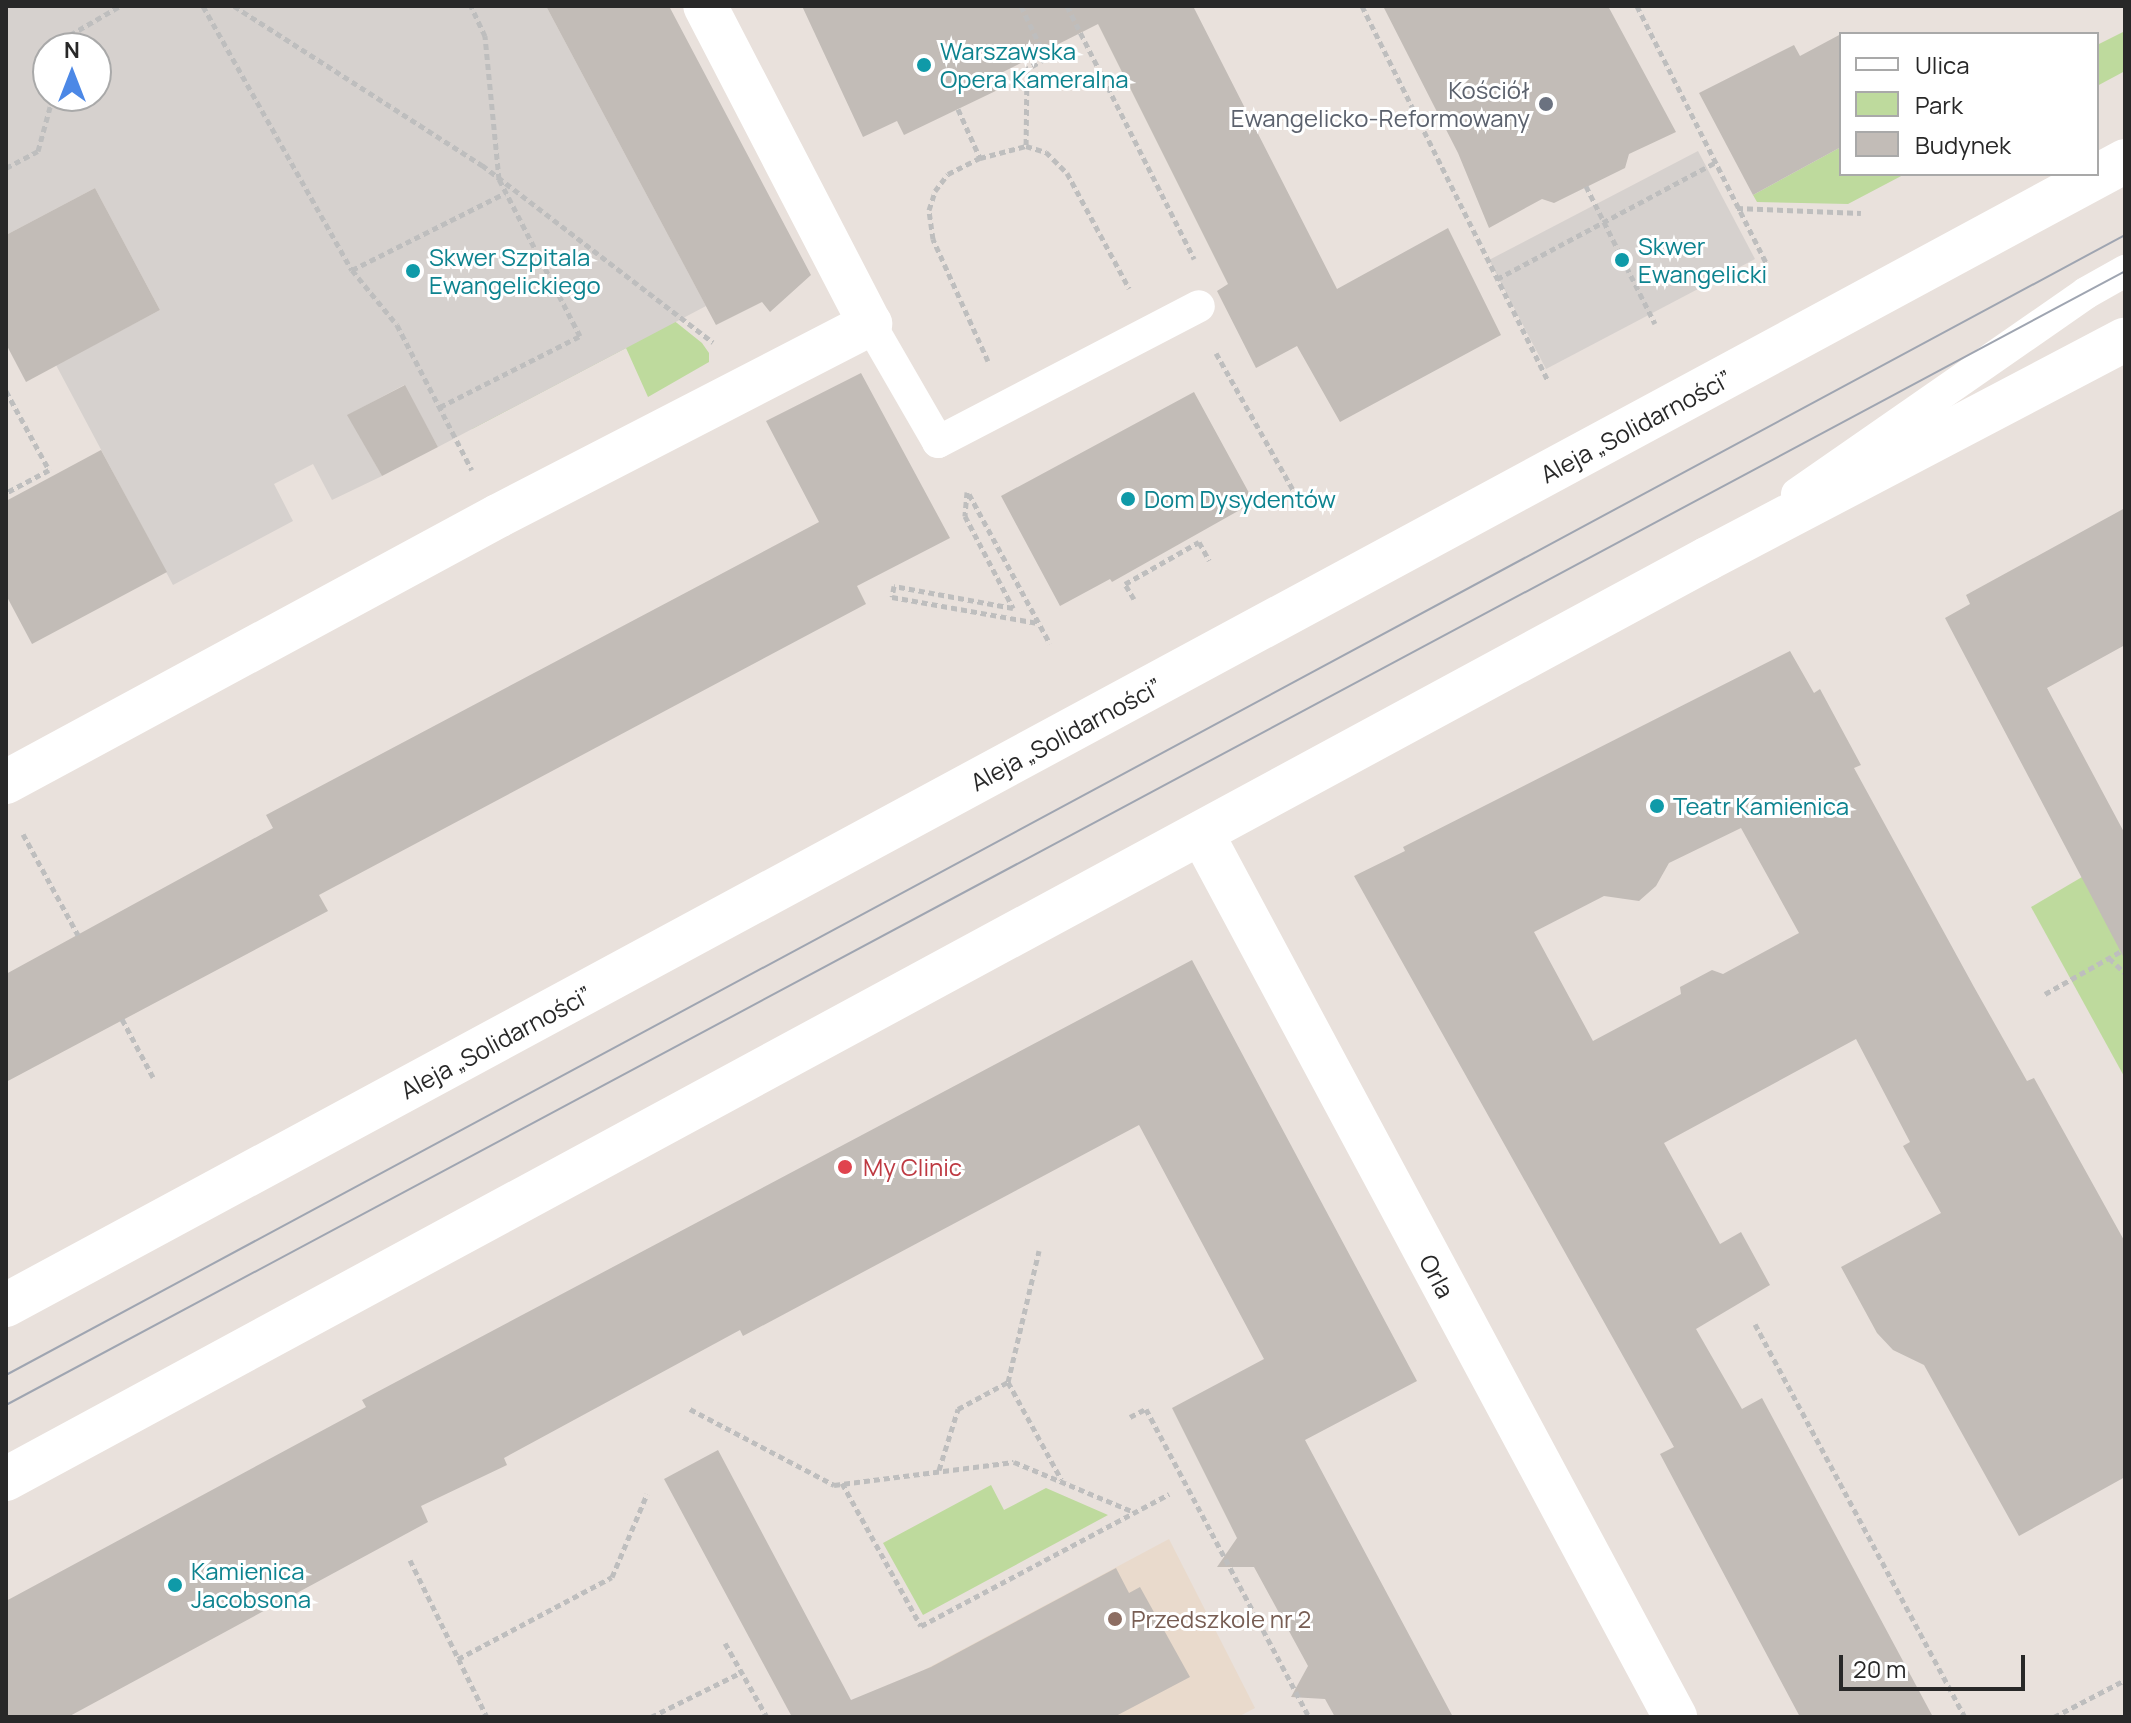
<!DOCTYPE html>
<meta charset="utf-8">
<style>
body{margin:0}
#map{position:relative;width:2131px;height:1723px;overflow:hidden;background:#e9e1dc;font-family:Manrope,sans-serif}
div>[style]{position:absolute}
.education>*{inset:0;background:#e9dacc}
.green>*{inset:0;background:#beda9d}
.plaza>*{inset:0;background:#d6d1ce}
.building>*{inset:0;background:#c2bcb7}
.path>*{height:5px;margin-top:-2.5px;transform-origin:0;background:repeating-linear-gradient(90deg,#bebebe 0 6px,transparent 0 10px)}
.service>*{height:32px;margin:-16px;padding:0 16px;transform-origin:16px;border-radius:16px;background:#fff}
.minor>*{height:44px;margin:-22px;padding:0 22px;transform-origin:22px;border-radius:22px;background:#fff}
.secondary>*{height:44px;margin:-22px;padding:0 22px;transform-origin:22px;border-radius:22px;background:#fff}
.tram>*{height:2px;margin:-1px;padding:0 1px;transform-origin:1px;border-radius:1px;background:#9fa5b1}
.dots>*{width:22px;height:22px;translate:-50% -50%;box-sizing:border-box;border:4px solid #fff;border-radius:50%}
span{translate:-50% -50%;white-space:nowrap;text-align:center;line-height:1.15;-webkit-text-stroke:6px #fff;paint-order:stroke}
.culture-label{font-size:24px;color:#0d838f}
.left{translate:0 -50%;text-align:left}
.worship-label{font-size:24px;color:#5b616d}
.right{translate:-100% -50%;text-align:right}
.street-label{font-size:24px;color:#282828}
.health-label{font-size:24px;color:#be3a42}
.education-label{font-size:24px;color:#785e54}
.frame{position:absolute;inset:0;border:8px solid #282828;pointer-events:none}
.legend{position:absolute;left:1839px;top:32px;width:260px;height:144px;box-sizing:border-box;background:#fff;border:2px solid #a9a9a9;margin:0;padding:10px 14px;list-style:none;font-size:24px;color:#282828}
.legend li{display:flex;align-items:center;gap:16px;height:40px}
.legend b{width:40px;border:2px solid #a9a9a9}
.north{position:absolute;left:32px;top:32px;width:80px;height:80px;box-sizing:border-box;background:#fff;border:2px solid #a9a9a9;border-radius:50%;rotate:0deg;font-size:22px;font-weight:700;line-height:32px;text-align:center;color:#282828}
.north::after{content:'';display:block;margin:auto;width:28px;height:36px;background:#4c88e6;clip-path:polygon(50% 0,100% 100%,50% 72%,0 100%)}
.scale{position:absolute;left:1839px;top:1655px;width:186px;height:36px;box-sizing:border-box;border:4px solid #282828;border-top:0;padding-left:10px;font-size:24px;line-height:28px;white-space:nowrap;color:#282828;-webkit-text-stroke:6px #fff;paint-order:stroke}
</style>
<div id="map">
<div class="education">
<div style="clip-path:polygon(1169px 1539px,1255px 1708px,1238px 1717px,861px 1717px,927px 1679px,924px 1670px)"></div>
</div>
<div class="green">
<div style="clip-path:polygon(2125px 31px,2125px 71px,2097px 86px,2097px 45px)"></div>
<div style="clip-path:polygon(1841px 147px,1841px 174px,1905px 174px,1848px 204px,1757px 202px,1753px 195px)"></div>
<div style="clip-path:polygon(531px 218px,677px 323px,702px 343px,709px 353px,709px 362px,648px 397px,626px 348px,472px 429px)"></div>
<div style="clip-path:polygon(2082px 877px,2125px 885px,2125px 1078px,2031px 907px)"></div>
<div style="clip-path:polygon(991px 1485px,1004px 1510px,1046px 1488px,1108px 1515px,923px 1615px,883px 1543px)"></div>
</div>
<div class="plaza">
<div style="clip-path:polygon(evenodd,6px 6px,546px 6px,706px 306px,438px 447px,404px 385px,348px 415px,382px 476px,332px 500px,313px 464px,274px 484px,293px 521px,173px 585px,56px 365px,160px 310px,95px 188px,6px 235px,6px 6px,48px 48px,96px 48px,96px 96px,48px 96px,48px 48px)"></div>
<div style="clip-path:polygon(1698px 151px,1755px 259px,1546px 369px,1489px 260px)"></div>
</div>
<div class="building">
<div style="clip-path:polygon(546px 6px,669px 6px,811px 275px,770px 312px,762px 302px,716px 325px)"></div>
<div style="clip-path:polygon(802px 6px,1193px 6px,1337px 289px,1448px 228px,1501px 335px,1340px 422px,1297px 346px,1256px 368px,1217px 291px,1228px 284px,1098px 24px,999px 74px,1006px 86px,904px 135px,897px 121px,863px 137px)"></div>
<div style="clip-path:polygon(1383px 6px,1608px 6px,1676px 132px,1629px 154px,1625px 168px,1554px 203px,1542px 199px,1489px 228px,1458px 153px)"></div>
<div style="clip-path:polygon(1841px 34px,1841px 147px,1753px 195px,1699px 93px,1794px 45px,1800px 56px)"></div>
<div style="clip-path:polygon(95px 188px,160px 310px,26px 382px,6px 344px,6px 235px)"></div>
<div style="clip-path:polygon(861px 373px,950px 538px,857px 586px,866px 604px,319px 895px,328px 911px,6px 1082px,6px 974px,273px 828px,266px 815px,819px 522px,766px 421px)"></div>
<div style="clip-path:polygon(405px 385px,438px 447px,382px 476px,347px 415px)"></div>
<div style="clip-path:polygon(1194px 392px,1254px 502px,1112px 582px,1110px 579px,1060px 606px,1001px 496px)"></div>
<div style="clip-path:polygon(101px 450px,167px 572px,32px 644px,6px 595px,6px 501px)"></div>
<div style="clip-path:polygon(2125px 508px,2125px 645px,2047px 688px,2125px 834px,2125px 960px,1945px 618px,1970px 604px,1966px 595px)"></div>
<div style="clip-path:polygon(evenodd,1790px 651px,1814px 693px,1820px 689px,1861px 765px,1854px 768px,1974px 987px,2027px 1081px,2034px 1078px,2125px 1242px,2125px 1477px,2019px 1536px,1924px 1365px,1893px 1350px,1877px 1333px,1841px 1267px,1941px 1213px,1903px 1146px,1910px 1142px,1856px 1039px,1664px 1143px,1720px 1244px,1741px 1232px,1770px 1285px,1696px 1329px,1742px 1409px,1762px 1398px,1933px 1717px,1800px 1717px,1660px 1454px,1674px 1447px,1354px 876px,1405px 851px,1403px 847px,1790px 651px,1741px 828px,1799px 933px,1723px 974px,1712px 970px,1680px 987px,1681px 994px,1593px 1041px,1534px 932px,1604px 896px,1639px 901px,1656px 886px,1669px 863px,1741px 828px)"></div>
<div style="clip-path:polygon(1192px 960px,1417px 1381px,1305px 1440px,1453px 1717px,1335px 1717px,1325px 1699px,1291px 1697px,1308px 1666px,1254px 1567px,1217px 1567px,1237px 1538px,1172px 1408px,1264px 1359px,1139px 1125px,743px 1336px,740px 1330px,504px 1458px,507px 1465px,421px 1506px,428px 1522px,68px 1717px,6px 1717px,6px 1601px,366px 1407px,362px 1400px)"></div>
<div style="clip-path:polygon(718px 1450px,851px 1700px,931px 1667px,1116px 1568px,1129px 1593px,1140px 1587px,1190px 1677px,1114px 1717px,792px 1717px,664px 1479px)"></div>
</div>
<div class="path">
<div style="left:203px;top:6px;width:303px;rotate:60.6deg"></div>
<div style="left:352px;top:270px;width:71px;rotate:50.7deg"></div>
<div style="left:397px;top:325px;width:163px;rotate:62.7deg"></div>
<div style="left:234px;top:6px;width:295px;rotate:32.7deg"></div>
<div style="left:482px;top:165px;width:291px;rotate:37.5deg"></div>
<div style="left:1021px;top:6px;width:58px;rotate:64.3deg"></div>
<div style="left:1046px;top:58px;width:22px;rotate:150deg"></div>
<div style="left:1027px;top:69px;width:77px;rotate:90.7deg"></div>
<div style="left:1067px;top:6px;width:283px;rotate:63.3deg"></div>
<div style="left:1362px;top:6px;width:419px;rotate:63.6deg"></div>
<div style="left:1637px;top:6px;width:289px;rotate:63.3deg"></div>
<div style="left:66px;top:48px;width:14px;rotate:-73deg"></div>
<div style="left:70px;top:35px;width:58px;rotate:-30.1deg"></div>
<div style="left:958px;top:109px;width:54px;rotate:65.8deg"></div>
<div style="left:6px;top:168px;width:36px;rotate:-28deg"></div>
<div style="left:38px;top:151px;width:57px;rotate:-74.7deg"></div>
<div style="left:1586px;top:186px;width:154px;rotate:63.4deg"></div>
<div style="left:1737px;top:208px;width:124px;rotate:2.3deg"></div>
<div style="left:352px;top:270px;width:171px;rotate:-26.7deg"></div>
<div style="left:1497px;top:279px;width:246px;rotate:-28.1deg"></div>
<div style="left:1216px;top:353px;width:179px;rotate:60.6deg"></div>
<div style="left:988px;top:361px;width:134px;rotate:-114.3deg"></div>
<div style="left:933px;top:239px;width:29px;rotate:-98deg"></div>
<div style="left:929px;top:210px;width:20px;rotate:-72deg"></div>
<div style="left:935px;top:191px;width:21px;rotate:-53deg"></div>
<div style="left:948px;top:174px;width:36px;rotate:-27deg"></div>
<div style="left:980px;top:158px;width:48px;rotate:-14.6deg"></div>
<div style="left:1026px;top:146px;width:21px;rotate:17deg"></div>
<div style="left:1046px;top:152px;width:30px;rotate:45deg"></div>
<div style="left:1067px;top:173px;width:131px;rotate:61.7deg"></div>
<div style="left:6px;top:391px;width:90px;rotate:61.4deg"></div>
<div style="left:49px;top:470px;width:49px;rotate:151.9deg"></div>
<div style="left:440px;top:407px;width:157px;rotate:-26.9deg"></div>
<div style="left:580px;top:336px;width:177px;rotate:-117.3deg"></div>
<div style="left:499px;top:179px;width:144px;rotate:-95.6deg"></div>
<div style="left:485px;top:36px;width:33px;rotate:-115deg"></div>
<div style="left:967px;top:492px;width:24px;rotate:95deg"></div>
<div style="left:965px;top:516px;width:104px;rotate:62.4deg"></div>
<div style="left:1013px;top:608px;width:121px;rotate:-169.5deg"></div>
<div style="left:894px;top:586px;width:11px;rotate:100deg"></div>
<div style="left:892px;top:597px;width:148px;rotate:10.1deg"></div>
<div style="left:969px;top:494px;width:170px;rotate:61.6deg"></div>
<div style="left:1134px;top:599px;width:17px;rotate:-121deg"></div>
<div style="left:1125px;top:584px;width:85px;rotate:-29.6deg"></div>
<div style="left:1199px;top:542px;width:21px;rotate:61deg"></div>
<div style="left:23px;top:834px;width:115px;rotate:61.4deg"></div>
<div style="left:2109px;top:958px;width:22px;rotate:43deg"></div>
<div style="left:2045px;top:994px;width:92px;rotate:-29.4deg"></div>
<div style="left:122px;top:1019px;width:66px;rotate:61.9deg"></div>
<div style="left:1755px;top:1324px;width:446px;rotate:61.9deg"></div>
<div style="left:1008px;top:1382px;width:111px;rotate:61.3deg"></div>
<div style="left:690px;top:1409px;width:163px;rotate:27.8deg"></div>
<div style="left:834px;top:1485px;width:181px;rotate:-7.3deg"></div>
<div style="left:1014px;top:1462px;width:130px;rotate:22.6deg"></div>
<div style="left:1130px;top:1417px;width:18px;rotate:-27deg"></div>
<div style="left:1146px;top:1409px;width:348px;rotate:62.1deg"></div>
<div style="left:939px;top:1470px;width:64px;rotate:-72.7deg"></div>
<div style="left:958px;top:1409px;width:57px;rotate:-28.4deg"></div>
<div style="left:1008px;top:1382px;width:135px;rotate:-76.7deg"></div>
<div style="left:842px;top:1483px;width:163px;rotate:61.1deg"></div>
<div style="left:921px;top:1626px;width:281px;rotate:-28deg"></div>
<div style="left:410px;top:1560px;width:175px;rotate:63.9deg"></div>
<div style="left:725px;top:1643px;width:85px;rotate:60.4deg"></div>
<div style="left:458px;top:1659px;width:174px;rotate:-28deg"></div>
<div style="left:612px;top:1577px;width:90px;rotate:-67.1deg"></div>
<div style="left:651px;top:1717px;width:102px;rotate:-26.3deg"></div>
<div style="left:2054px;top:1717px;width:80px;rotate:-27.5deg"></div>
</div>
<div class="service">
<div style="left:870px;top:324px;width:136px;rotate:60deg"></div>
<div style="left:938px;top:442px;width:294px;rotate:-27.5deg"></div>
<div style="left:1797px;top:494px;width:352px;rotate:-34.8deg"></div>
<div style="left:2086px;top:293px;width:45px;rotate:-29.4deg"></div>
</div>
<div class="minor">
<div style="left:6px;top:782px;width:559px;rotate:-28.4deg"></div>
<div style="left:498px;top:516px;width:419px;rotate:-27.3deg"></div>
<div style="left:870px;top:324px;width:358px;rotate:-117.4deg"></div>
<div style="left:1202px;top:834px;width:1002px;rotate:61.82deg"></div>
</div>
<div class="secondary">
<div style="left:6px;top:1305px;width:2408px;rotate:-28.36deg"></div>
<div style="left:6px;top:1479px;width:1934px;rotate:-28.41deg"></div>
<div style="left:1707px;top:559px;width:472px;rotate:-27.7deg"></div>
</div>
<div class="tram">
<div style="left:6px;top:1375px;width:2406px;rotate:-28.28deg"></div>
<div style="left:6px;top:1405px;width:2403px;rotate:-28.15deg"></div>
</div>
<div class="dots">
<div style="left:924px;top:65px;background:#0f9aa8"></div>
<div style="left:1546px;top:104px;background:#6b7280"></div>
<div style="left:1622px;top:260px;background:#0f9aa8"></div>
<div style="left:413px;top:271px;background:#0f9aa8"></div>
<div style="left:1128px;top:499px;background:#0f9aa8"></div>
<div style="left:1657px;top:806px;background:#0f9aa8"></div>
<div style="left:845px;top:1167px;background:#e0444e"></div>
<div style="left:175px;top:1585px;background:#0f9aa8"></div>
<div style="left:1115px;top:1619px;background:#8d6e63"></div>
</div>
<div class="culture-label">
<span class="left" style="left:940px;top:65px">Warszawska<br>Opera Kameralna</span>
<span class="left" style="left:1638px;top:260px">Skwer<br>Ewangelicki</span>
<span class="left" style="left:429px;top:271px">Skwer Szpitala<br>Ewangelickiego</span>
<span class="left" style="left:1144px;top:499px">Dom Dysydentów</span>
<span class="left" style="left:1673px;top:806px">Teatr Kamienica</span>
<span class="left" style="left:191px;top:1585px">Kamienica<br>Jacobsona</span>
</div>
<div class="worship-label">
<span class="right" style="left:1530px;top:104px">Kościół<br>Ewangelicko-Reformowany</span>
</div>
<div class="street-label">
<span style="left:1636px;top:426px;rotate:-28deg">Aleja „Solidarności”</span>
<span style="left:1066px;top:734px;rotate:-28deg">Aleja „Solidarności”</span>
<span style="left:496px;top:1042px;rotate:-28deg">Aleja „Solidarności”</span>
<span style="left:1437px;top:1276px;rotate:62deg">Orla</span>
</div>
<div class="health-label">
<span class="left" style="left:863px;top:1167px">My Clinic</span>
</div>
<div class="education-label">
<span class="left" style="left:1131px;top:1619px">Przedszkole nr 2</span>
</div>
<div class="frame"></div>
<ul class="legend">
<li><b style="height:10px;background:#fff"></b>Ulica</li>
<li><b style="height:22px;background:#beda9d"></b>Park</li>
<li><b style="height:22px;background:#c2bcb7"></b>Budynek</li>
</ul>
<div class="north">N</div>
<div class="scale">20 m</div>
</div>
